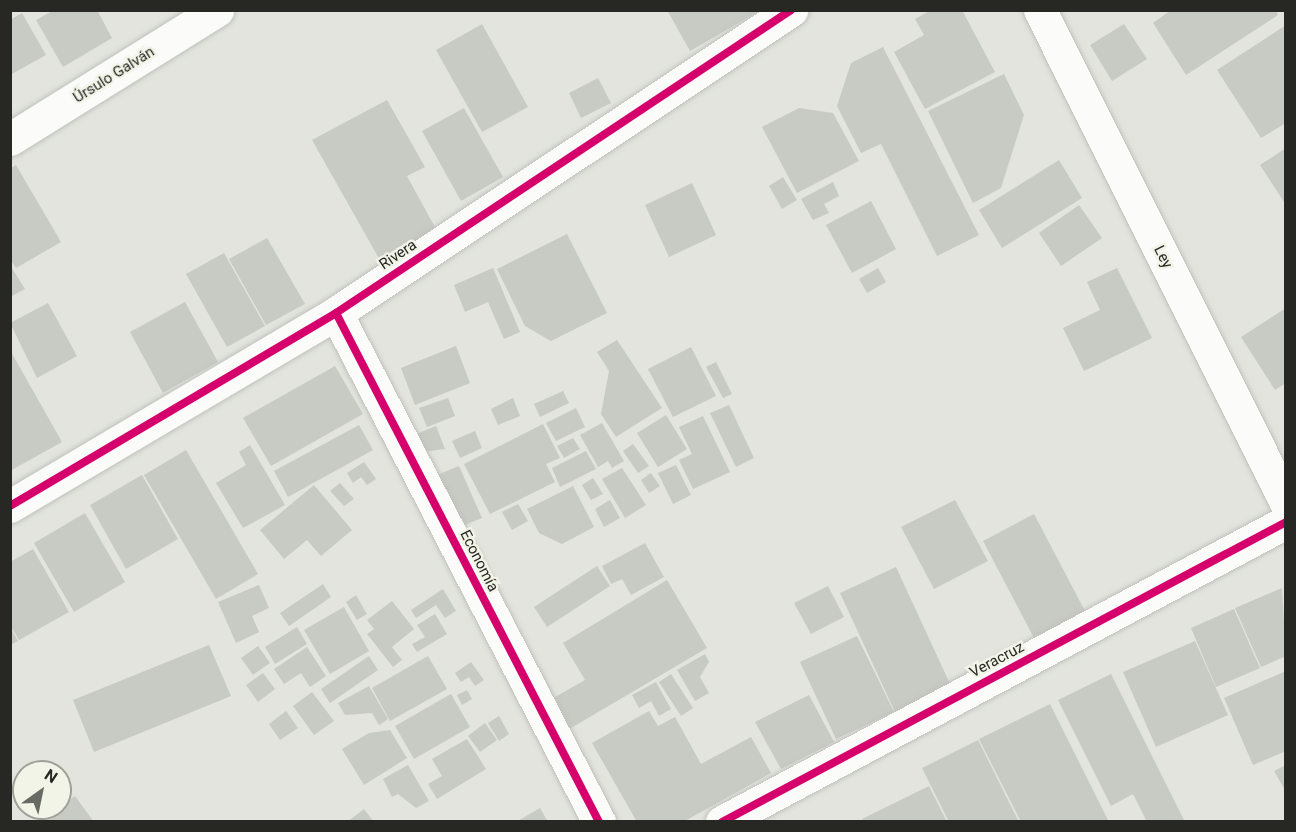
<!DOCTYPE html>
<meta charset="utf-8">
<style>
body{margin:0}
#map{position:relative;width:1296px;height:832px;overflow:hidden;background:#e2e4dd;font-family:Roboto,sans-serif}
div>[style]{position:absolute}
.building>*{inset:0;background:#c8cac4}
.roads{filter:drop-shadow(0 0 2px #bfc1bb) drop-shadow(0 0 2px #bfc1bb)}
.minor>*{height:33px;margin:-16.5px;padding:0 16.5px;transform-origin:16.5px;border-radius:16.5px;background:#fbfbfa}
.cycleway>*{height:8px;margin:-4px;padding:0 4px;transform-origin:4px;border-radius:4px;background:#d6006c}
span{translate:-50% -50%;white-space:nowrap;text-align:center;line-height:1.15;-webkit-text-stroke:5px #f1f4e7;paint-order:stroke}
.street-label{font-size:15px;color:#272823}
.frame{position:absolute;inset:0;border:12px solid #272823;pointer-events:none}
.north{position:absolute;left:12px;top:760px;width:60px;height:60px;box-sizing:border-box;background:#f1f4e7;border:2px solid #a0a299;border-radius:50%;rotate:33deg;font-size:16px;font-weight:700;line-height:24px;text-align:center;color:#272823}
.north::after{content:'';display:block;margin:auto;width:21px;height:27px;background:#686a64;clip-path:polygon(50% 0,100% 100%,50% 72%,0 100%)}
</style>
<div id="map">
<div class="building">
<div style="clip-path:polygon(54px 10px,97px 10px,112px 38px,63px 67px,36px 20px)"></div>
<div style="clip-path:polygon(667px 10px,761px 10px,690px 51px)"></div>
<div style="clip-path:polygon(931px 10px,962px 10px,995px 72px,925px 109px,894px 52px,924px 35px,915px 19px)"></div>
<div style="clip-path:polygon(1171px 10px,1276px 10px,1278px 15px,1186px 75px,1153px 23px)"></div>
<div style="clip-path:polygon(22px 13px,46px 55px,10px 75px,10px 20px)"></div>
<div style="clip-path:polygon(482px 24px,528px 107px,482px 132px,436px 50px)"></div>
<div style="clip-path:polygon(1124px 24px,1147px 59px,1112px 81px,1090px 45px)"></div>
<div style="clip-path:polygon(1286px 25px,1286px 123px,1261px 138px,1217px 70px)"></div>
<div style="clip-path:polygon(883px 47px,979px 235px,937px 256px,881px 144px,861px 153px,837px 106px,851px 63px)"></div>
<div style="clip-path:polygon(1004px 74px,1024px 115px,1001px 188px,973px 203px,928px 111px)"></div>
<div style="clip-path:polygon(598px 78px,611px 103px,581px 118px,569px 93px)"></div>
<div style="clip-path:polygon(387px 100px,425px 167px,407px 176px,437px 231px,381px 262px,312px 140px)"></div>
<div style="clip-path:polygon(464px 108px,503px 177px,461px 201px,422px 131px)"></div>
<div style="clip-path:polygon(799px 108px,833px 113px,859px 161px,797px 193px,762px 127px)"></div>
<div style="clip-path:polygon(1286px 148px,1286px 205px,1260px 165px)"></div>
<div style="clip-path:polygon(1059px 160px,1082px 198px,1002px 248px,979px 210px)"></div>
<div style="clip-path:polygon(16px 165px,61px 242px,16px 268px,10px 259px,10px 169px)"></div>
<div style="clip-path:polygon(783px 177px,797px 200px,782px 209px,769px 186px)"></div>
<div style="clip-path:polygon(833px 182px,839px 196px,824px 204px,829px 213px,813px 220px,801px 199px)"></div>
<div style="clip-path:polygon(692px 183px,716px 235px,669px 257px,645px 205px)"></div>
<div style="clip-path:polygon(871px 201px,896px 249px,852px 273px,826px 225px)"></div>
<div style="clip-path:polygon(1079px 205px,1102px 238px,1061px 266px,1039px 233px)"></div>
<div style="clip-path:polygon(567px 234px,607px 313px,551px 341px,525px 326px,497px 269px)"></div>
<div style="clip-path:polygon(267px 238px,305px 304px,266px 325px,229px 259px)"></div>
<div style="clip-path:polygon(224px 253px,265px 326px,227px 347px,186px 274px)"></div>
<div style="clip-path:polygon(10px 265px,25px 289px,10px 297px)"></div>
<div style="clip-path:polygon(493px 268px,520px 332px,504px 339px,488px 302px,465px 312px,454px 285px)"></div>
<div style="clip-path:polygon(878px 268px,886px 282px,867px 293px,859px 279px)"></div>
<div style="clip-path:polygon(1117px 268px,1152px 338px,1084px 371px,1063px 328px,1100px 310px,1087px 282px)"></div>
<div style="clip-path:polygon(185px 302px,218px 362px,163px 393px,130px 332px)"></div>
<div style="clip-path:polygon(48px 303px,77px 356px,37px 378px,10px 323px)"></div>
<div style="clip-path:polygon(1286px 308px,1286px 383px,1275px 390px,1241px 337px)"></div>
<div style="clip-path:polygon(617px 340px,662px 408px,616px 437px,601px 414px,609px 371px,597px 352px)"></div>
<div style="clip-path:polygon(456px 346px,470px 383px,415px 405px,401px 368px)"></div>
<div style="clip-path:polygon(691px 347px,716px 396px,673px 417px,648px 369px)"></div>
<div style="clip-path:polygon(10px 350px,62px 442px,10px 471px)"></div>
<div style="clip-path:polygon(716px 362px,732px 394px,723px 398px,706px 367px)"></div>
<div style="clip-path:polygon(335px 366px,363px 414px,271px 466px,243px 418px)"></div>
<div style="clip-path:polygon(563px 391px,569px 403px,540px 417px,534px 404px)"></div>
<div style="clip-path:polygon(448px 398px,455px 416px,427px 427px,419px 408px)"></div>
<div style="clip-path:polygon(513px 398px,520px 416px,498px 425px,491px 409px)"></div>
<div style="clip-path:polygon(729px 405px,754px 458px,736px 467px,710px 413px)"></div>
<div style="clip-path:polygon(576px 408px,585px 427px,556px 441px,546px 423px)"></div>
<div style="clip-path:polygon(666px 415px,687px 449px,658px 467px,637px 433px)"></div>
<div style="clip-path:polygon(703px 416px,730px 472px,693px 489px,679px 460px,692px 454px,679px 427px)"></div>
<div style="clip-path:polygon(602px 423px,624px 461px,612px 468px,608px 461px,598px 467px,580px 435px)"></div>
<div style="clip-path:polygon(543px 424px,560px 458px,546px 464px,555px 482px,490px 514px,464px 464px)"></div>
<div style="clip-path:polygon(359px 425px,373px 450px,288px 497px,274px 471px)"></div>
<div style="clip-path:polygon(436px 426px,445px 449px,422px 452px,414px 435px)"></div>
<div style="clip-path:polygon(475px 431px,482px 448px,460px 458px,452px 441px)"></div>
<div style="clip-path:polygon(573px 438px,580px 449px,564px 458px,557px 446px)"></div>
<div style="clip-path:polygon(633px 444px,649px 466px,638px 473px,623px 451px)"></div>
<div style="clip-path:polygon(250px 445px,285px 505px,243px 528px,216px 483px,246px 465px,239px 452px)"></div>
<div style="clip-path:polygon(186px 450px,258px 574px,216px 599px,144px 475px)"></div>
<div style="clip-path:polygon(586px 451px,596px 469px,560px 487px,552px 468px)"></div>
<div style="clip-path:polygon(364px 462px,376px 479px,367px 485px,361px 477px,353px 483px,347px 473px)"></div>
<div style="clip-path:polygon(676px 465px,691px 495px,673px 504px,658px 473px)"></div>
<div style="clip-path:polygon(459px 466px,482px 518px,460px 527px,437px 475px)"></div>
<div style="clip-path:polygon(622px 468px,646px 505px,625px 518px,602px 479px)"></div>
<div style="clip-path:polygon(651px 473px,660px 486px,649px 493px,641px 480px)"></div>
<div style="clip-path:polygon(142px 475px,178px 539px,126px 569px,90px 505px)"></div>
<div style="clip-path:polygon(593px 478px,603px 494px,591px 500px,582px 485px)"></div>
<div style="clip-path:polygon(340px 483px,354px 499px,344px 506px,330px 491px)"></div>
<div style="clip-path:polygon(314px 485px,352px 530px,321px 556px,307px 540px,284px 559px,260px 530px)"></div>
<div style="clip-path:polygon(573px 486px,594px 527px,562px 544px,539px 533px,527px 509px)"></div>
<div style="clip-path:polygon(610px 500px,620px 518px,604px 527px,595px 509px)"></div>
<div style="clip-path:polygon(955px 500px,988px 561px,934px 589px,901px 527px)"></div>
<div style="clip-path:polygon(518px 504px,528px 521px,512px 530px,502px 512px)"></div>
<div style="clip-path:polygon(85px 513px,125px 582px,74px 612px,34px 543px)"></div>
<div style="clip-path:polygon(1034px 514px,1085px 611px,1034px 638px,983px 541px)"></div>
<div style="clip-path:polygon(645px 543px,664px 577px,631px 595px,622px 579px,611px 584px,602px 566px)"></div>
<div style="clip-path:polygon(33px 549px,69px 612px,19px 640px,10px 625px,10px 562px)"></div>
<div style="clip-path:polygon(597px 566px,610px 586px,547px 627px,534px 607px)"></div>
<div style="clip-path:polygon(896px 567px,951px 686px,895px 712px,840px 593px)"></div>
<div style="clip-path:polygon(667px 580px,707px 648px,566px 731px,548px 701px,585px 680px,563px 643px)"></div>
<div style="clip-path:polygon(323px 584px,331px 597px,289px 626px,280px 613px)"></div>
<div style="clip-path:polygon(259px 585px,269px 608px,252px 616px,259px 632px,236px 643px,218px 602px)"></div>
<div style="clip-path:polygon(828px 586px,844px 617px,811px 634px,794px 603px)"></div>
<div style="clip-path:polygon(1282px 588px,1286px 656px,1261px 667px,1235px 608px)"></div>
<div style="clip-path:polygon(443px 589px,456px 611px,445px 618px,436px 605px,416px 618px,411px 610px)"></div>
<div style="clip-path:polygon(356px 595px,367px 614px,357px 620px,346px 602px)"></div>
<div style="clip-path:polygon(392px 601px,414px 629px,392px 647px,402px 660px,393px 667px,367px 634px,374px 629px,367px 620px)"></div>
<div style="clip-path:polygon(344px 607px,369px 651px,330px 674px,304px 630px)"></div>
<div style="clip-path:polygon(1234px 609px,1260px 668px,1216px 687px,1191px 628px)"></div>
<div style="clip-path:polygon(435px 614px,447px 634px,417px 652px,412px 644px,425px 637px,417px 625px)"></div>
<div style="clip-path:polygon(10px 627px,18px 641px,10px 645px)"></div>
<div style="clip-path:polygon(297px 627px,307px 644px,275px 664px,265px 647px)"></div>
<div style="clip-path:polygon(857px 636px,894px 712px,836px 739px,800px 662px)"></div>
<div style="clip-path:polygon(1195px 641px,1228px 715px,1156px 747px,1123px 672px)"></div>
<div style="clip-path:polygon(209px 645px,231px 696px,94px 752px,73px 700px)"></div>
<div style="clip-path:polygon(258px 646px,270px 663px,253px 675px,241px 658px)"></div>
<div style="clip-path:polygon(307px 647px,326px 676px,310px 687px,301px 673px,284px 684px,274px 669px)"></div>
<div style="clip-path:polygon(705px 654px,709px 662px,700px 677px,709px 693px,695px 701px,677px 670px)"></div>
<div style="clip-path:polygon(369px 656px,378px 670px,330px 703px,321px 689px)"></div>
<div style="clip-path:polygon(428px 656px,447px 689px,390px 721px,372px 688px)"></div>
<div style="clip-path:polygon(471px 662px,484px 680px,475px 686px,469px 677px,461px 682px,455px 673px)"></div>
<div style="clip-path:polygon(1286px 671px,1286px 751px,1253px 765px,1224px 698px)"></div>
<div style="clip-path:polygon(263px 673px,275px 689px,258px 702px,246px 685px)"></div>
<div style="clip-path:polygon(671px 674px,693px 708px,681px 716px,659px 682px)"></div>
<div style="clip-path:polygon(1111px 674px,1185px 822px,1147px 822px,1133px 794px,1111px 806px,1058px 700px)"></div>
<div style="clip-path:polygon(656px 682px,671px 709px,659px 716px,651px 701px,639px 708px,632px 695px)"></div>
<div style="clip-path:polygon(369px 686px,388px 719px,379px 725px,372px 713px,345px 715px,338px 703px)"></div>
<div style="clip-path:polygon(467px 690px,472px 699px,462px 705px,457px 695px)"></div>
<div style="clip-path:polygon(312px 692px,334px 721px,314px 735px,293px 706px)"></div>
<div style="clip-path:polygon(451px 694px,470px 727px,414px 759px,395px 726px)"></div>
<div style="clip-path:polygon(809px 695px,834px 742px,781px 769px,755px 722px)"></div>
<div style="clip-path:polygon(1050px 704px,1109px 822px,1021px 822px,979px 739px)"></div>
<div style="clip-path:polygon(286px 711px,298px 728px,280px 740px,269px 724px)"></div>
<div style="clip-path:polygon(649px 711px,658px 726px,675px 717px,701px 764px,751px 737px,771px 773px,683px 822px,637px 822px,592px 743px)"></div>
<div style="clip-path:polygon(499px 716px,509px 734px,499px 741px,488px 723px)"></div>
<div style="clip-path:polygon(485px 723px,497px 740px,480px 752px,468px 736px)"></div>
<div style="clip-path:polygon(390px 730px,407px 758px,364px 785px,342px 749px,369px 733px)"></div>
<div style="clip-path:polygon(467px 739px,486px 769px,437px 799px,428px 784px,442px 776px,432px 759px)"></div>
<div style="clip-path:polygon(978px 740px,1019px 822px,949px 822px,922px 768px)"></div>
<div style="clip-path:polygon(408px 765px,429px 801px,416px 808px,398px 794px,392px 797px,383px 779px)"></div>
<div style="clip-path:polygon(1286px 765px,1286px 792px,1274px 771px)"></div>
<div style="clip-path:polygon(929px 786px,947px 822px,863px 822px,862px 819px)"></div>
<div style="clip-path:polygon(75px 796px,94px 822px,40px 822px,60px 808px)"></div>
<div style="clip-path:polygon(540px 808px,548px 822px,516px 822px)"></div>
<div style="clip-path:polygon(364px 809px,374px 822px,347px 822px)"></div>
</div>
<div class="roads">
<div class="minor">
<div style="left:1040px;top:10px;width:551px;rotate:63.48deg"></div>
<div style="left:10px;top:139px;width:244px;rotate:-31.9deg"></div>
<div style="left:336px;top:313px;width:573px;rotate:62.67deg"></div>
<div style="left:10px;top:506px;width:379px;rotate:-30.6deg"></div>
<div style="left:336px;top:313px;width:547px;rotate:-33.66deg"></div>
<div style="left:722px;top:822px;width:639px;rotate:-28.01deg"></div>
</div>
</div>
<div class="cycleway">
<div style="left:336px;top:313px;width:573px;rotate:62.67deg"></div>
<div style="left:10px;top:506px;width:379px;rotate:-30.6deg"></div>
<div style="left:336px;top:313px;width:547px;rotate:-33.66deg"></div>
<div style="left:722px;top:822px;width:639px;rotate:-28.01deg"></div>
</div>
<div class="street-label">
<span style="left:114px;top:75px;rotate:-32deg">Úrsulo Galván</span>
<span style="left:398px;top:255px;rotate:-34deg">Rivera</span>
<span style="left:1163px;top:257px;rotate:63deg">Ley</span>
<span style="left:479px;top:561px;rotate:63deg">Economía</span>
<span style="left:997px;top:660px;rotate:-28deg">Veracruz</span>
</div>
<div class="frame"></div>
<div class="north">N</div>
</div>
